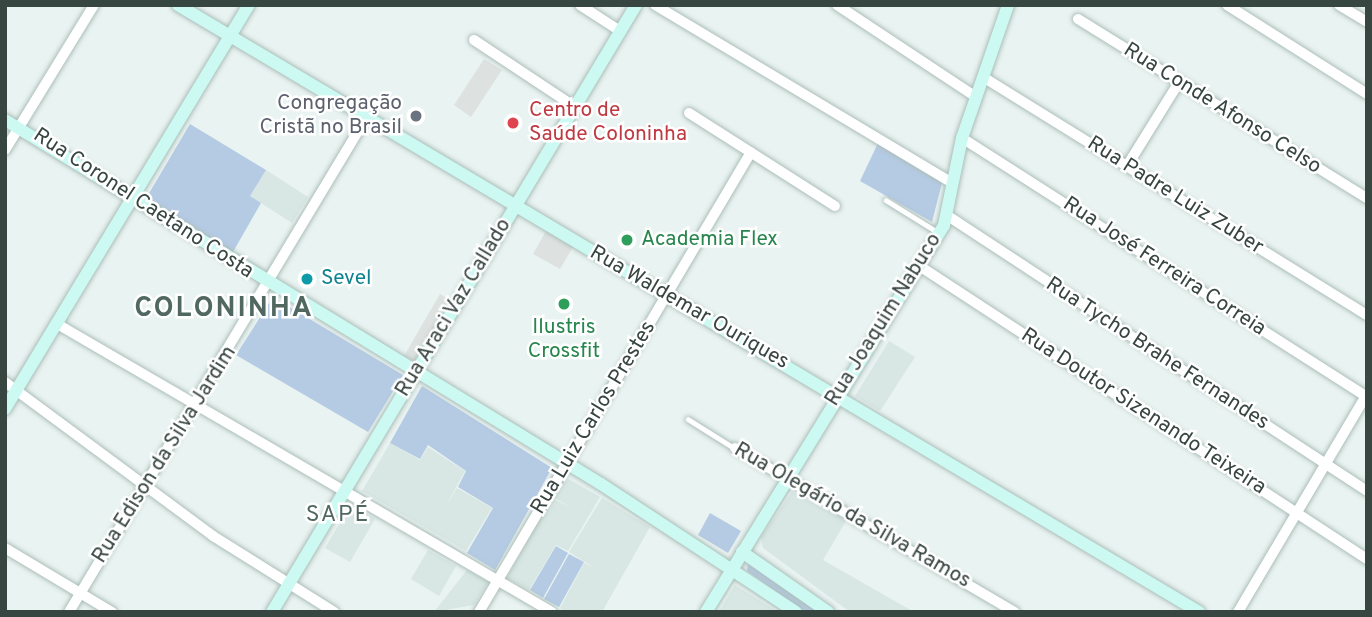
<!DOCTYPE html>
<meta charset="utf-8">
<style>
body{margin:0}
#map{position:relative;width:1372px;height:617px;overflow:hidden;background:#e9f3f1;font-family:Overpass,sans-serif}
div>[style]{position:absolute}
.residential>*{inset:0;background:#d8e7e3}
.green>*{inset:0;background:#b5cbe4}
.parking>*{inset:0;background:#dde2e0}
.roads{filter:drop-shadow(0 0 2px #acbeb9) drop-shadow(0 0 2px #acbeb9)}
.lane>*{height:4.5px;margin:-2.25px;padding:0 2.25px;transform-origin:2.25px;border-radius:2.25px;background:#fff}
.street>*{height:10px;margin:-5px;padding:0 5px;transform-origin:5px;border-radius:5px;background:#fff}
.secondary>*{height:12px;margin:-6px;padding:0 6px;transform-origin:6px;border-radius:6px;background:#ccfaf3}
.dots>*{width:19px;height:19px;translate:-50% -50%;box-sizing:border-box;border:4px solid #fff;border-radius:50%}
span{translate:-50% -50%;white-space:nowrap;text-align:center;line-height:1.15;-webkit-text-stroke:5px #fff;paint-order:stroke}
.worship-label{font-size:21px;color:#5b616d}
.right{translate:-100% -50%;text-align:right}
.street-label{font-size:21px;color:#384642}
.health-label{font-size:21px;color:#be3a42}
.left{translate:0 -50%;text-align:left}
.leisure-label{font-size:21px;color:#27864d}
.culture-label{font-size:21px;color:#0d838f}
.neighbourhood-label{font-size:23px;color:#506860;letter-spacing:2px}
.district-label{font-size:28px;color:#506860;font-weight:700;letter-spacing:2px}
.frame{position:absolute;inset:0;border:7px solid #384642;pointer-events:none}
</style>
<div id="map">
<div class="residential">
<div style="clip-path:polygon(266px 170px,308px 197px,292px 223px,250px 196px)"></div>
<div style="clip-path:polygon(889px 341px,915px 357px,880px 411px,855px 396px)"></div>
<div style="clip-path:polygon(390px 443px,420px 460px,428px 447px,465px 471px,446px 506px,457px 488px,492px 508px,466px 551px,362px 491px)"></div>
<div style="clip-path:polygon(565px 477px,600px 497px,568px 551px,556px 545px,529px 590px,507px 578px,552px 498px,573px 509px,553px 497px)"></div>
<div style="clip-path:polygon(792px 492px,846px 521px,823px 560px,914px 612px,850px 612px,763px 548px,761px 537px)"></div>
<div style="clip-path:polygon(602px 498px,650px 527px,602px 612px,566px 612px,560px 608px,584px 563px,593px 567px,569px 552px)"></div>
<div style="clip-path:polygon(351px 504px,375px 519px,350px 562px,325px 548px)"></div>
<div style="clip-path:polygon(428px 550px,456px 566px,439px 596px,411px 579px)"></div>
<div style="clip-path:polygon(467px 570px,488px 582px,474px 605px,434px 612px)"></div>
<div style="clip-path:polygon(735px 585px,778px 612px,719px 612px)"></div>
</div>
<div class="green">
<div style="clip-path:polygon(190px 124px,266px 170px,250px 196px,261px 203px,233px 252px,145px 200px)"></div>
<div style="clip-path:polygon(878px 143px,943px 179px,932px 222px,860px 181px)"></div>
<div style="clip-path:polygon(273px 297px,403px 375px,368px 432px,236px 355px)"></div>
<div style="clip-path:polygon(422px 386px,552px 468px,495px 570px,467px 553px,493px 508px,458px 487px,466px 471px,428px 445px,420px 459px,390px 443px)"></div>
<div style="clip-path:polygon(710px 513px,741px 531px,728px 553px,698px 535px)"></div>
<div style="clip-path:polygon(556px 546px,568px 553px,543px 598px,530px 590px)"></div>
<div style="clip-path:polygon(569px 554px,584px 562px,559px 607px,544px 599px)"></div>
<div style="clip-path:polygon(748px 564px,819px 612px,806px 612px,747px 571px)"></div>
</div>
<div class="parking">
<div style="clip-path:polygon(484px 59px,502px 70px,471px 117px,454px 105px)"></div>
<div style="clip-path:polygon(546px 231px,573px 247px,560px 269px,533px 254px)"></div>
<div style="clip-path:polygon(440px 294px,450px 300px,414px 361px,404px 356px)"></div>
</div>
<div class="roads">
<div class="lane">
<div style="left:886px;top:200px;width:62px;rotate:31.9deg"></div>
<div style="left:688px;top:419px;width:54px;rotate:32.2deg"></div>
</div>
<div class="street">
<div style="left:580px;top:5px;width:48px;rotate:33deg"></div>
<div style="left:655px;top:5px;width:347px;rotate:30.9deg"></div>
<div style="left:837px;top:5px;width:167px;rotate:33.5deg"></div>
<div style="left:1227px;top:5px;width:166px;rotate:32.4deg"></div>
<div style="left:1339px;top:5px;width:33px;rotate:31deg"></div>
<div style="left:1078px;top:19px;width:340px;rotate:31.8deg"></div>
<div style="left:474px;top:40px;width:121px;rotate:33.6deg"></div>
<div style="left:983px;top:77px;width:452px;rotate:31.8deg"></div>
<div style="left:689px;top:113px;width:173px;rotate:32.5deg"></div>
<div style="left:962px;top:138px;width:479px;rotate:32.6deg"></div>
<div style="left:5px;top:150px;width:170px;rotate:-58.5deg"></div>
<div style="left:1127px;top:166px;width:99px;rotate:-58.2deg"></div>
<div style="left:948px;top:216px;width:501px;rotate:33.28deg"></div>
<div style="left:918px;top:265px;width:537px;rotate:33.22deg"></div>
<div style="left:59px;top:325px;width:570px;rotate:30.21deg"></div>
<div style="left:5px;top:382px;width:259px;rotate:36.5deg"></div>
<div style="left:213px;top:536px;width:143px;rotate:32.1deg"></div>
<div style="left:735px;top:448px;width:324px;rotate:30.4deg"></div>
<div style="left:5px;top:548px;width:125px;rotate:30.9deg"></div>
<div style="left:69px;top:612px;width:576px;rotate:-58.99deg"></div>
<div style="left:479px;top:612px;width:534px;rotate:-59.4deg"></div>
<div style="left:1238px;top:612px;width:253px;rotate:-59.4deg"></div>
</div>
<div class="secondary">
<div style="left:178px;top:5px;width:1188px;rotate:30.73deg"></div>
<div style="left:5px;top:120px;width:698px;rotate:31.41deg"></div>
<div style="left:601px;top:484px;width:233px;rotate:33.3deg"></div>
<div style="left:5px;top:409px;width:472px;rotate:-58.9deg"></div>
<div style="left:742px;top:552px;width:105px;rotate:34.9deg"></div>
<div style="left:272px;top:612px;width:708px;rotate:-59.05deg"></div>
<div style="left:706px;top:612px;width:454px;rotate:-58.4deg"></div>
<div style="left:944px;top:225px;width:89px;rotate:-78.3deg"></div>
<div style="left:962px;top:138px;width:141px;rotate:-70.9deg"></div>
</div>
</div>
<div class="dots">
<div style="left:416px;top:116px;background:#6b7280"></div>
<div style="left:513px;top:123px;background:#e0444e"></div>
<div style="left:627px;top:240px;background:#2e9e5b"></div>
<div style="left:307px;top:279px;background:#0f9aa8"></div>
<div style="left:564px;top:304px;background:#2e9e5b"></div>
</div>
<div class="worship-label">
<span class="right" style="left:402px;top:116px">Congregação<br>Cristã no Brasil</span>
</div>
<div class="street-label">
<span style="left:1222px;top:109px;rotate:32deg">Rua Conde Afonso Celso</span>
<span style="left:1175px;top:196px;rotate:32deg">Rua Padre Luiz Zuber</span>
<span style="left:143px;top:204px;rotate:33deg">Rua Coronel Caetano Costa</span>
<span style="left:1164px;top:267px;rotate:33deg">Rua José Ferreira Correia</span>
<span style="left:454px;top:308px;rotate:-59deg">Rua Araci Vaz Callado</span>
<span style="left:689px;top:308px;rotate:30deg">Rua Waldemar Ouriques</span>
<span style="left:884px;top:320px;rotate:-58deg">Rua Joaquim Nabuco</span>
<span style="left:1157px;top:354px;rotate:33deg">Rua Tycho Brahe Fernandes</span>
<span style="left:1143px;top:412px;rotate:33deg">Rua Doutor Sizenando Teixeira</span>
<span style="left:594px;top:418px;rotate:-59deg">Rua Luiz Carlos Prestes</span>
<span style="left:165px;top:455px;rotate:-58deg">Rua Edison da Silva Jardim</span>
<span style="left:852px;top:516px;rotate:30deg">Rua Olegário da Silva Ramos</span>
</div>
<div class="health-label">
<span class="left" style="left:529px;top:123px">Centro de<br>Saúde Coloninha</span>
</div>
<div class="leisure-label">
<span class="left" style="left:641px;top:240px">Academia Flex</span>
<span style="left:564px;top:340px">Ilustris<br>Crossfit</span>
</div>
<div class="culture-label">
<span class="left" style="left:321px;top:279px">Sevel</span>
</div>
<div class="neighbourhood-label">
<span style="left:338px;top:516px">SAPÉ</span>
</div>
<div class="district-label">
<span style="left:224px;top:309px">COLONINHA</span>
</div>
<div class="frame"></div>
</div>
